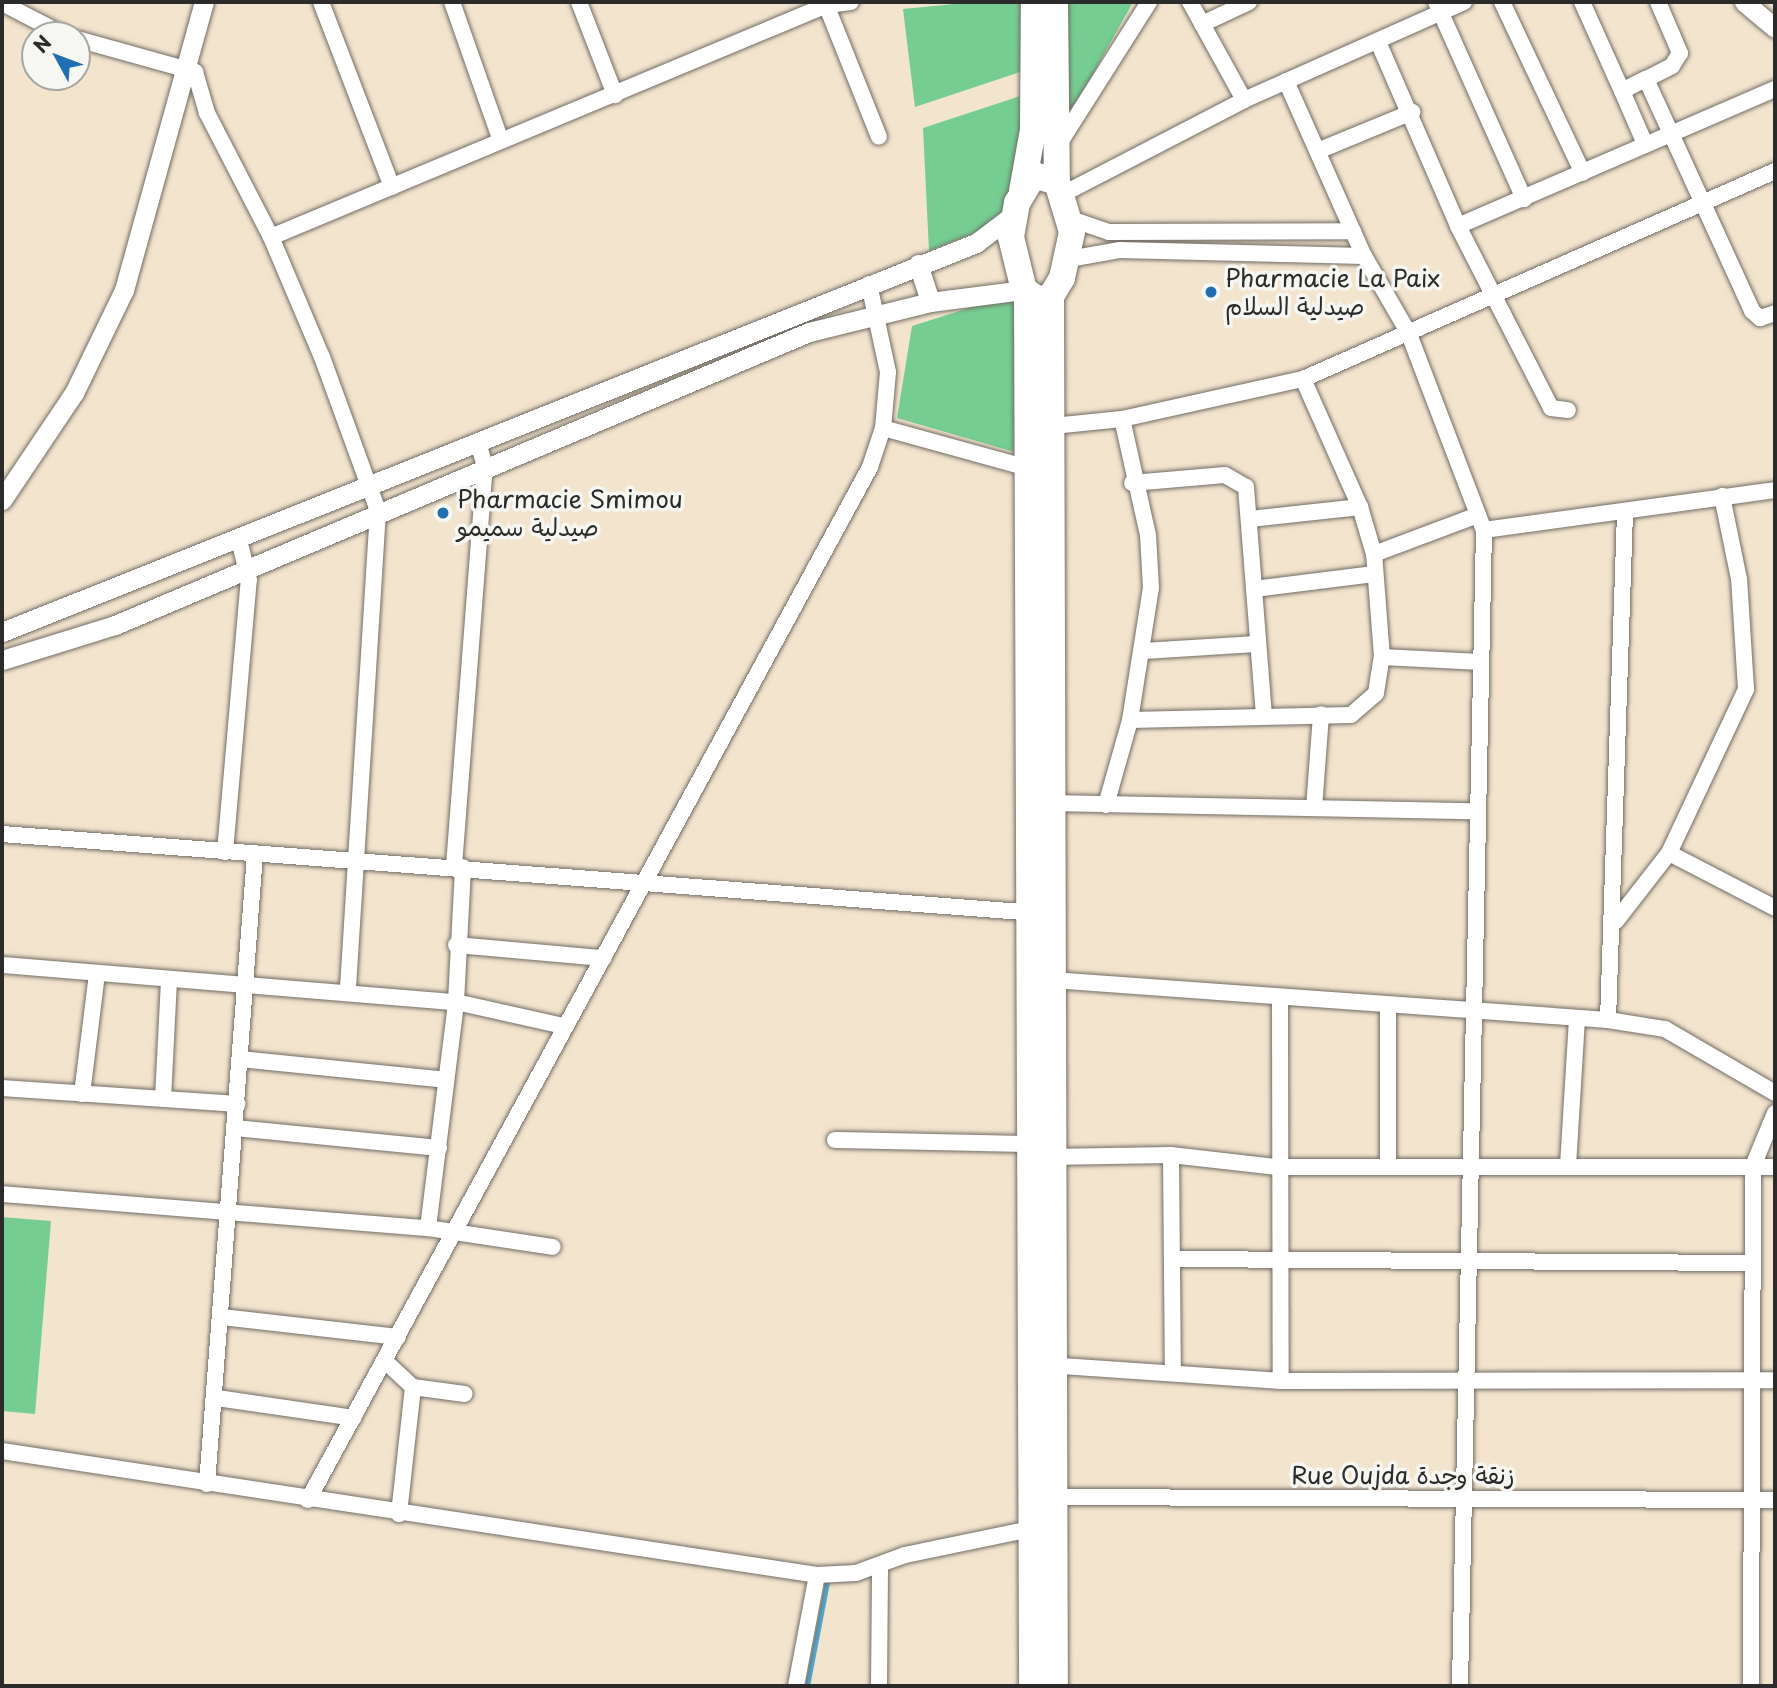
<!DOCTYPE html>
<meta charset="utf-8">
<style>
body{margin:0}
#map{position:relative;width:1777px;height:1688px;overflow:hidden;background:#f3e4ce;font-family:"Playpen Sans","Playpen Sans Arabic",sans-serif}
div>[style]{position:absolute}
.green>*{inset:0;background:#76cd92}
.stream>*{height:5px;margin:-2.5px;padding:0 2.5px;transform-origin:2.5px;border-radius:2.5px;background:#51a8ce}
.roads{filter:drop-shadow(0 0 2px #716c64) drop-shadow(0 0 2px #716c64)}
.minor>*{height:16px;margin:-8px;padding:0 8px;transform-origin:8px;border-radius:8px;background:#fff}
.tertiary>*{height:19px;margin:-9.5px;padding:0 9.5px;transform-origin:9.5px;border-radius:9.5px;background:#fff}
.trunk>*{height:26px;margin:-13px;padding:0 13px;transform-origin:13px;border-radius:13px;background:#fff}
.dots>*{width:19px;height:19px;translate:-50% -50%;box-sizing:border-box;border:4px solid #f6f6f2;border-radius:50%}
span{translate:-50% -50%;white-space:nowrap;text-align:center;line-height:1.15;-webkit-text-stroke:7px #f6f6f2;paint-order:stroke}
.poi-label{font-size:24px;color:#2b2b2b}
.left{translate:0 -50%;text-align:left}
.street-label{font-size:24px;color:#2b2b2b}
.frame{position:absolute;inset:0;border:4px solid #2b2b2b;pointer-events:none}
.north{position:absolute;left:21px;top:21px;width:70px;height:70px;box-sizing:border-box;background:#f6f6f2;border:2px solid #a5a5a2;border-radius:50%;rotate:311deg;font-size:19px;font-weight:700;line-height:28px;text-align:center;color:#2b2b2b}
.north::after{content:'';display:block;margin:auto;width:24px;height:32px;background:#1f6fb2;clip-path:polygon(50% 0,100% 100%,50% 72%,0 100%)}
</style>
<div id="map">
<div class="green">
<div style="clip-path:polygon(976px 2px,1030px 2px,1026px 70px,915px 107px,903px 9px)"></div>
<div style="clip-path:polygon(1064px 2px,1133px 2px,1066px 122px)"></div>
<div style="clip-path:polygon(1023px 95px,1029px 211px,929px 251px,923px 128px)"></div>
<div style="clip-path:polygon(1029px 289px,1028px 456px,897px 418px,912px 326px)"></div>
<div style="clip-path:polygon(2px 1217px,51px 1221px,35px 1414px,2px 1411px)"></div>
</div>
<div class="stream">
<div style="left:807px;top:1686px;width:111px;rotate:-79.1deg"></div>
</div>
<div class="roads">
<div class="minor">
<div style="left:321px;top:2px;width:198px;rotate:69deg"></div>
<div style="left:452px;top:2px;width:147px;rotate:70.6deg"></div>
<div style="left:579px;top:2px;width:100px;rotate:68.8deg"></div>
<div style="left:825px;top:2px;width:145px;rotate:68.2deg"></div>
<div style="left:1190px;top:2px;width:112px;rotate:61.1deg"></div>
<div style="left:1436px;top:2px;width:216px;rotate:65.9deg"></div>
<div style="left:1502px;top:2px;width:189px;rotate:64.7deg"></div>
<div style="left:1582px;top:2px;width:98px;rotate:65.8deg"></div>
<div style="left:1622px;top:91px;width:27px;rotate:-27deg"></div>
<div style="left:1658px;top:2px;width:56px;rotate:66.7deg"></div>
<div style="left:1680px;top:53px;width:15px;rotate:122deg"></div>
<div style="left:1672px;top:66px;width:29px;rotate:153deg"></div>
<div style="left:1646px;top:79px;width:255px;rotate:65.4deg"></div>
<div style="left:1752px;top:311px;width:11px;rotate:41deg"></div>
<div style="left:1760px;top:318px;width:16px;rotate:-18deg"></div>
<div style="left:2px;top:3px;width:70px;rotate:27.3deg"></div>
<div style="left:1202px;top:24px;width:52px;rotate:-25.1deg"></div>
<div style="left:77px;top:39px;width:123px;rotate:15.6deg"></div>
<div style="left:195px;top:72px;width:43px;rotate:73.7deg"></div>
<div style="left:207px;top:113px;width:140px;rotate:62.7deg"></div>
<div style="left:271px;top:237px;width:130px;rotate:67deg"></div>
<div style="left:322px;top:357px;width:164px;rotate:70deg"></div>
<div style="left:378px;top:511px;width:481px;rotate:93.6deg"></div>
<div style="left:1379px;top:44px;width:198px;rotate:66.5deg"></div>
<div style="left:1458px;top:226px;width:204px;rotate:62.9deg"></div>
<div style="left:1551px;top:408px;width:17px;rotate:7deg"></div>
<div style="left:1286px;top:81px;width:192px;rotate:66deg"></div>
<div style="left:1364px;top:256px;width:90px;rotate:60deg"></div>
<div style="left:1409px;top:334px;width:210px;rotate:69.1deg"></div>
<div style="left:1484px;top:530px;width:1156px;rotate:91.19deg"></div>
<div style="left:1622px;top:91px;width:58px;rotate:66.5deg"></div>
<div style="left:1059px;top:144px;width:168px;rotate:-57.6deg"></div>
<div style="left:1320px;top:150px;width:100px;rotate:-22.4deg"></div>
<div style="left:1063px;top:194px;width:204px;rotate:-27.4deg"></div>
<div style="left:1244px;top:100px;width:241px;rotate:-24deg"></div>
<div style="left:1071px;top:219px;width:40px;rotate:18.9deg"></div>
<div style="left:1109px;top:232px;width:244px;rotate:-0.2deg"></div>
<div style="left:1458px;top:226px;width:345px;rotate:-23.4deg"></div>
<div style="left:271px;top:237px;width:602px;rotate:-22.65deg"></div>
<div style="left:827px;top:5px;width:24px;rotate:-7deg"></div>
<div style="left:1069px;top:259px;width:52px;rotate:-10deg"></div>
<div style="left:1120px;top:250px;width:244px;rotate:1.4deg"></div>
<div style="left:1053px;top:426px;width:69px;rotate:-5.8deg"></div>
<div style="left:1122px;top:419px;width:185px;rotate:-12.5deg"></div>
<div style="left:1303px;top:379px;width:516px;rotate:-23.78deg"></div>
<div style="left:883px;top:428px;width:150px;rotate:15.4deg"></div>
<div style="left:1132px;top:483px;width:93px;rotate:-4.9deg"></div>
<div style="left:1225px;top:475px;width:24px;rotate:30deg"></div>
<div style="left:1246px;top:487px;width:230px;rotate:85.5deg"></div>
<div style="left:1250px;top:519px;width:111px;rotate:-6.2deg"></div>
<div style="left:1484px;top:530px;width:294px;rotate:-7.8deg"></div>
<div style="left:1374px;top:554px;width:111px;rotate:-20.6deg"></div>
<div style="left:1254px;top:589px;width:121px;rotate:-7.1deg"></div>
<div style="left:1144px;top:651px;width:112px;rotate:-3.6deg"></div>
<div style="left:1382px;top:657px;width:99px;rotate:2.9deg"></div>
<div style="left:1130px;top:720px;width:221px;rotate:-1.3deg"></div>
<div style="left:1351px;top:715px;width:33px;rotate:-41deg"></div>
<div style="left:1376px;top:693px;width:36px;rotate:-81deg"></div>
<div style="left:1382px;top:657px;width:103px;rotate:-94.4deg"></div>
<div style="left:1374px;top:554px;width:49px;rotate:-106.6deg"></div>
<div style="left:1360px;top:507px;width:140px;rotate:-114deg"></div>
<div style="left:1045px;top:803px;width:432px;rotate:1.1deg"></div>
<div style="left:1106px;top:805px;width:88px;rotate:-74.2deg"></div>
<div style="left:1130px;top:720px;width:134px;rotate:-81deg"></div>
<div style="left:1151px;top:588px;width:53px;rotate:-93.2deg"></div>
<div style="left:1148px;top:535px;width:119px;rotate:-102.6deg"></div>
<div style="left:1314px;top:808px;width:94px;rotate:-85.7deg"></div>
<div style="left:2px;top:834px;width:1036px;rotate:4.37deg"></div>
<div style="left:225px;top:852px;width:273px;rotate:-85deg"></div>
<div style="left:249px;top:580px;width:41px;rotate:-104deg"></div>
<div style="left:1669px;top:853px;width:119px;rotate:27.4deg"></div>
<div style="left:454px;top:866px;width:401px;rotate:-85.6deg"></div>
<div style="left:485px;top:466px;width:24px;rotate:-107deg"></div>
<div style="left:1616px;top:921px;width:86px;rotate:-52.1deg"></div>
<div style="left:1669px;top:853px;width:181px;rotate:-64.8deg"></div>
<div style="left:1746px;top:689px;width:110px;rotate:-93.6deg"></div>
<div style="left:1739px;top:579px;width:85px;rotate:-101.6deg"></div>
<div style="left:456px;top:945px;width:148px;rotate:5.1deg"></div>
<div style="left:2px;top:965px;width:456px;rotate:4.7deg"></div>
<div style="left:456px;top:1002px;width:110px;rotate:12.6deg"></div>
<div style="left:1052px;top:980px;width:557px;rotate:4.11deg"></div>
<div style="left:1608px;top:1020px;width:58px;rotate:9deg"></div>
<div style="left:1665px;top:1029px;width:127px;rotate:30.2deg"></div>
<div style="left:1280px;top:999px;width:382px;rotate:89.9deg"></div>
<div style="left:1388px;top:1006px;width:161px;rotate:90deg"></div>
<div style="left:1608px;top:1020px;width:508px;rotate:-88.08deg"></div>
<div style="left:240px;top:1059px;width:206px;rotate:5.8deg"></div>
<div style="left:2px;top:1088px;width:236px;rotate:3.9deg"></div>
<div style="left:82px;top:1094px;width:121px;rotate:-82.9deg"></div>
<div style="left:163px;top:1099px;width:120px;rotate:-87.1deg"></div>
<div style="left:235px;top:1128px;width:205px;rotate:5.6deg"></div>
<div style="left:835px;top:1140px;width:195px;rotate:1.2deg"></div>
<div style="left:1171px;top:1155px;width:218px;rotate:89.5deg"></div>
<div style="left:1047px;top:1157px;width:124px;rotate:-0.9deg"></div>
<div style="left:1171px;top:1155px;width:107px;rotate:6.5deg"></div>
<div style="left:1277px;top:1167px;width:498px"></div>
<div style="left:1568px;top:1166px;width:148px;rotate:-86.5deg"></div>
<div style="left:2px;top:1194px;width:427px;rotate:4.6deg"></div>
<div style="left:428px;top:1228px;width:126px;rotate:8.6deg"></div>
<div style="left:428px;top:1228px;width:228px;rotate:-82.9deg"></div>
<div style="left:456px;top:1002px;width:135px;rotate:-87deg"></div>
<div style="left:1175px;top:1259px;width:575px;rotate:0.4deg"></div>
<div style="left:222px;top:1317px;width:177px;rotate:6.5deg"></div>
<div style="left:386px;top:1362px;width:37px;rotate:43deg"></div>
<div style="left:413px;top:1387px;width:128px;rotate:96.3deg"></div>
<div style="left:1047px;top:1365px;width:235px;rotate:3.9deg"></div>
<div style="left:1281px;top:1381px;width:494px;rotate:-0.1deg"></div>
<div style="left:413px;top:1387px;width:52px;rotate:7.7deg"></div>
<div style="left:217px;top:1398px;width:138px;rotate:8.3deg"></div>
<div style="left:2px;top:1451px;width:824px;rotate:8.65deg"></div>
<div style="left:817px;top:1575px;width:39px;rotate:-3deg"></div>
<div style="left:856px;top:1573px;width:52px;rotate:-20.2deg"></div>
<div style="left:905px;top:1555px;width:138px;rotate:-11.7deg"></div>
<div style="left:207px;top:1484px;width:632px;rotate:-85.64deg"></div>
<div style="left:1047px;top:1497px;width:728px;rotate:0.24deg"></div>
<div style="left:308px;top:1500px;width:1176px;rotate:-61.45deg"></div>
<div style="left:870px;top:467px;width:41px;rotate:-71.6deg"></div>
<div style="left:883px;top:428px;width:56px;rotate:-84.9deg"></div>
<div style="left:888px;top:372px;width:90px;rotate:-102.2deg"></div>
<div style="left:796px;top:1686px;width:113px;rotate:-79.3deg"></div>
<div style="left:879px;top:1686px;width:121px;rotate:-89.5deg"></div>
<div style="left:1751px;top:1686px;width:520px;rotate:-89.78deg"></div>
<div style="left:1753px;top:1166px;width:57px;rotate:-67.5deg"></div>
</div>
<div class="tertiary">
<div style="left:1744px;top:2px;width:40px;rotate:40deg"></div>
<div style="left:918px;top:264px;width:40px;rotate:72deg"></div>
<div style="left:2px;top:500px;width:129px;rotate:-56.1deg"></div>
<div style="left:74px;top:393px;width:114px;rotate:-64.1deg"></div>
<div style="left:124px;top:290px;width:299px;rotate:-74.5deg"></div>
<div style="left:2px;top:632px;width:1049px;rotate:-21.77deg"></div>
<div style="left:976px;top:243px;width:46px;rotate:-37.1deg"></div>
<div style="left:2px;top:660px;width:118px;rotate:-17.2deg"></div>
<div style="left:115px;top:625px;width:753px;rotate:-22.89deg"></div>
<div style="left:809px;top:332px;width:125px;rotate:-13.9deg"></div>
<div style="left:930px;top:302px;width:95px;rotate:-7.3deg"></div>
</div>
<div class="trunk">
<div style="left:1055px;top:2px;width:180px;rotate:89.4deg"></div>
<div style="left:1034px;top:175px;width:24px;rotate:17deg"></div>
<div style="left:1057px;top:182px;width:52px;rotate:73.3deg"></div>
<div style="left:1072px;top:232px;width:47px;rotate:102.3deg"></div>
<div style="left:1062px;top:278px;width:21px;rotate:121deg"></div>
<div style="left:1051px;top:296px;width:13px;rotate:162deg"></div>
<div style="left:1039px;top:300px;width:18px;rotate:-146deg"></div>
<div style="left:1024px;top:290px;width:55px;rotate:-103.8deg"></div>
<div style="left:1011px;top:237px;width:35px;rotate:-80deg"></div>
<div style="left:1017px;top:203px;width:33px;rotate:-59deg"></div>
<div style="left:1022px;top:191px;width:62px;rotate:-79.8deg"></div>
<div style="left:1033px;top:130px;width:128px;rotate:-89.6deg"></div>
<div style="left:1027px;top:294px;width:1392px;rotate:89.79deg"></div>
<div style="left:1051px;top:296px;width:1390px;rotate:89.84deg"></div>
</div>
</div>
<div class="dots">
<div style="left:1211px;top:292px;background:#1f6fb2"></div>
<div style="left:443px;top:513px;background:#1f6fb2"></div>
</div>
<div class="poi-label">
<span class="left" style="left:1225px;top:292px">Pharmacie La Paix<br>صيدلية السلام</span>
<span class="left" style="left:457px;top:513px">Pharmacie Smimou<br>صيدلية سميمو</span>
</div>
<div class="street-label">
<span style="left:1403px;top:1475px">Rue Oujda زنقة وجدة</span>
</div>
<div class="frame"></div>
<div class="north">N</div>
</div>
